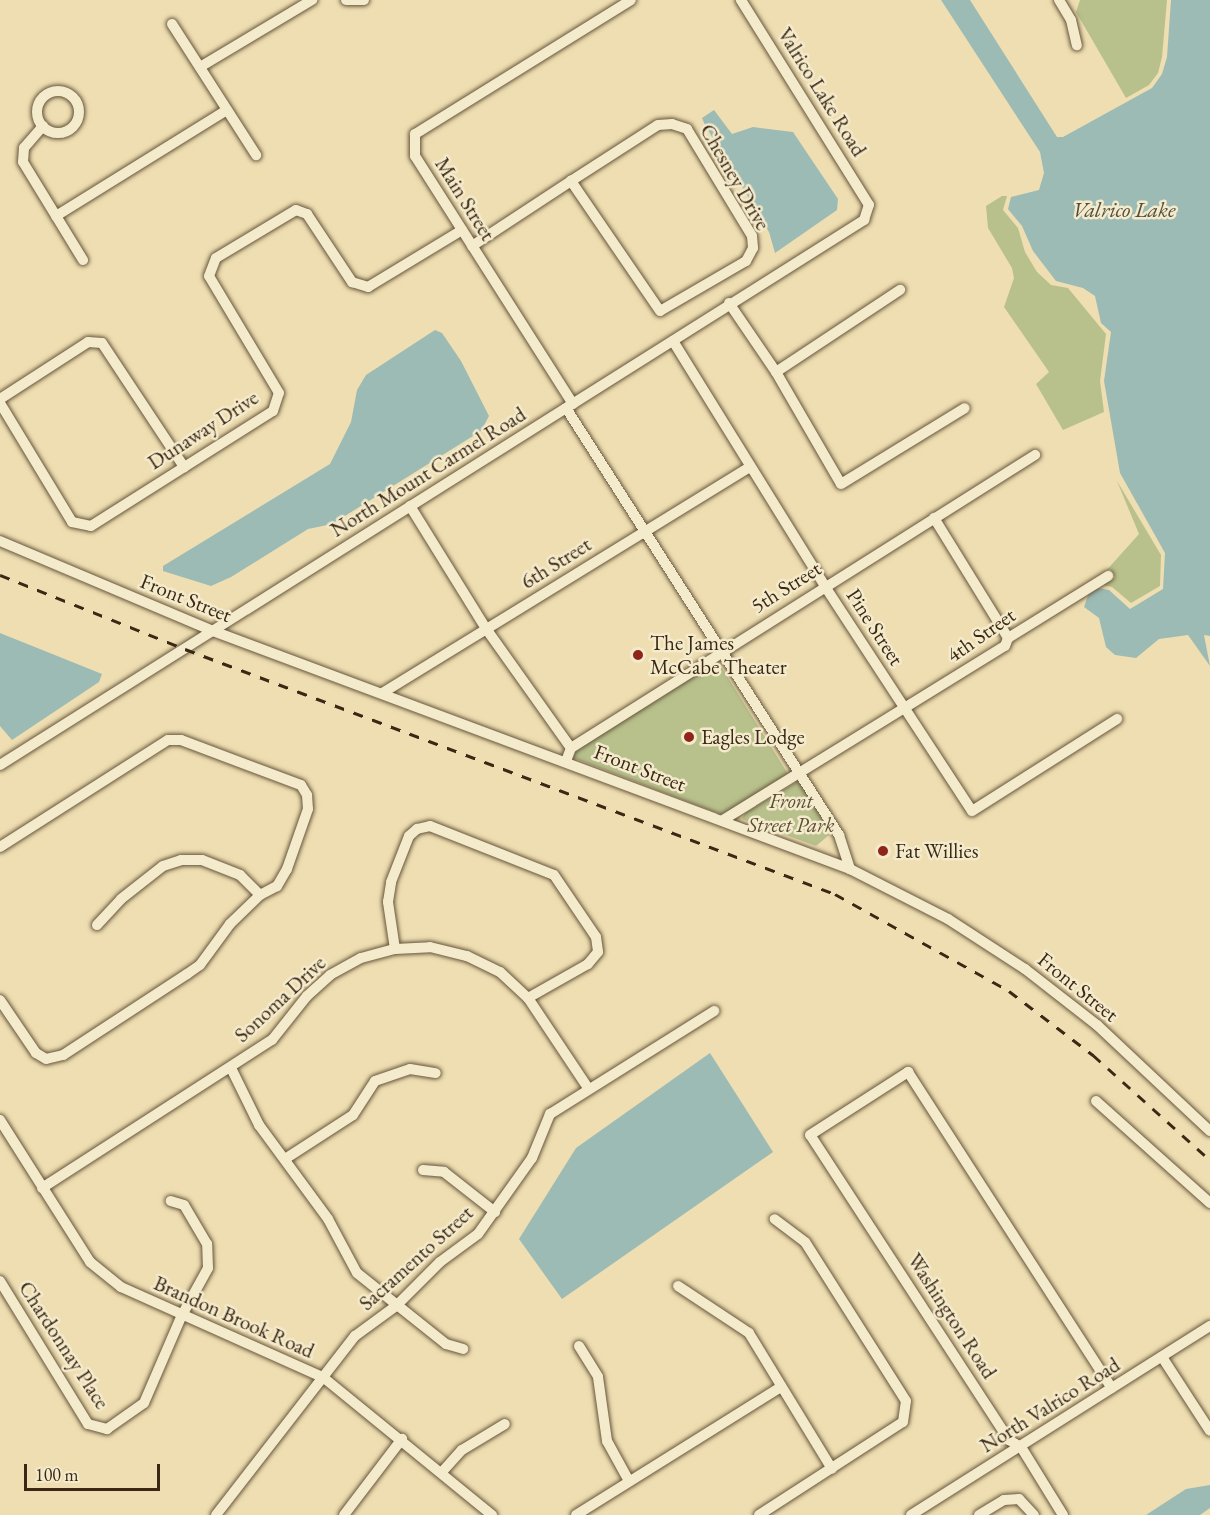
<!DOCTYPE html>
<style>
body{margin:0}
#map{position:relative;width:1210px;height:1515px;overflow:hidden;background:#eedeb1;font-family:"EB Garamond",serif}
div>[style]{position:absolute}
.green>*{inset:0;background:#b8c18c}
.water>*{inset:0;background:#9cbbb5}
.roads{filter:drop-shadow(0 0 2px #67563c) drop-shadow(0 0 2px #67563c)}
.minor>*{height:10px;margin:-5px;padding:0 5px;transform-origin:5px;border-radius:5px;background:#f4eacc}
.minor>.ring{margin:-5px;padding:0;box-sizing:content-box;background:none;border:10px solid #f4eacc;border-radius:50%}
.rail>*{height:3px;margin-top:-1.5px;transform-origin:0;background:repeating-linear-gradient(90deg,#3a2815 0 10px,transparent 0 20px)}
.dots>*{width:16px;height:16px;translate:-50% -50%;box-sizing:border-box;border:3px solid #f4eacc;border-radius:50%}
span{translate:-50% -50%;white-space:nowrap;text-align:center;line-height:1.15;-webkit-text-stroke:5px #f4eacc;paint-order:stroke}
.street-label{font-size:21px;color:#3a2815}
.poi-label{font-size:21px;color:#3a2815}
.left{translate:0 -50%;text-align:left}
.park-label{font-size:21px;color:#5a4e33;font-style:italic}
.water-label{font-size:22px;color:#524d3d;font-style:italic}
.scale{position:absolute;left:24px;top:1464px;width:136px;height:27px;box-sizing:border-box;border:3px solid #3a2815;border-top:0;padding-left:8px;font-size:18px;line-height:21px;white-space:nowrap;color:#3a2815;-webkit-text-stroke:4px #f4eacc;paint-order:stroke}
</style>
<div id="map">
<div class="green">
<div style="clip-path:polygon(1080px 0,1167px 0,1162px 57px,1158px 73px,1149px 85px,1126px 98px,1076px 12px)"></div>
<div style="clip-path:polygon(1002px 196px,1007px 196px,1003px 210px,1018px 228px,1025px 252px,1037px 272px,1051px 285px,1068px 288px,1106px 334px,1100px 381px,1104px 412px,1063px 430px,1036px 384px,1049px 372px,1004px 307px,1014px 278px,1012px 268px,988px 228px,986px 206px)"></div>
<div style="clip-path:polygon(1117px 481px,1161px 555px,1160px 586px,1131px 603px,1112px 587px,1103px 585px,1115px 577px,1110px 569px,1104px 573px,1139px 534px)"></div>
<div style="clip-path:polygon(717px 660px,788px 774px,723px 815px,571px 757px,579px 747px)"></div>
<div style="clip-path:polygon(797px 782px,804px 786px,829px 826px,829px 835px,816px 846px,742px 819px,745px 813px)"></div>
</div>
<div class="water">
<div style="clip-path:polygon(941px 0,970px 0,1057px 137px,1063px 137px,1152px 88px,1162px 74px,1167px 57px,1171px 0,1210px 0,1210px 636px,1204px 635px,1210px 666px,1188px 635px,1159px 639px,1136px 658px,1115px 655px,1106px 647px,1099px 618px,1084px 607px,1089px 593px,1098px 588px,1109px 590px,1130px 609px,1163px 589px,1165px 553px,1120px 473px,1104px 381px,1111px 332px,1101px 323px,1095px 296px,1083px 288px,1056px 281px,1033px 251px,1022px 226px,1008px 209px,1011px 197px,1039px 190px,1044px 173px,1040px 152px)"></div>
<div style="clip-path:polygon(714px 110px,732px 134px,753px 127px,793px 132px,838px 199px,837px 210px,775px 253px,769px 232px,705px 125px,702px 118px)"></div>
<div style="clip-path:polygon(435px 330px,442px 333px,461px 361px,489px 416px,481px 431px,332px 524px,308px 529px,231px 577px,211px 586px,163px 571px,163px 566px,330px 464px,351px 422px,357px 390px,366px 375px)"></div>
<div style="clip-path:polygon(0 633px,102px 674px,99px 682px,12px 740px,0 726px)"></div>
<div style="clip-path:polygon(710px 1053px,773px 1152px,562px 1299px,519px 1239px,576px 1148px)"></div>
<div style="clip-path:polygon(1210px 1485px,1210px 1508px,1200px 1515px,1146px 1515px,1186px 1489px)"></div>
</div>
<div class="roads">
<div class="minor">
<div style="left:346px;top:0;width:18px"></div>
<div style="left:1059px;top:0;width:23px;rotate:59deg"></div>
<div style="left:1071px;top:20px;width:26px;rotate:77deg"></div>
<div style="left:172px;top:24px;width:156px;rotate:57.3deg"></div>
<div style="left:200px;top:67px;width:131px;rotate:-30.9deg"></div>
<div class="ring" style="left:37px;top:91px;width:32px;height:32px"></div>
<div style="left:43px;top:126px;width:29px;rotate:131deg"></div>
<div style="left:24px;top:148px;width:14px;rotate:94deg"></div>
<div style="left:23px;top:162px;width:115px;rotate:58.5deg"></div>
<div style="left:56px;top:216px;width:201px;rotate:-31.8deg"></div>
<div style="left:472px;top:246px;width:118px;rotate:-33.3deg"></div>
<div style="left:571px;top:181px;width:103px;rotate:-32.8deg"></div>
<div style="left:658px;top:125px;width:14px;rotate:-4deg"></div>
<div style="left:672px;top:124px;width:16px;rotate:18deg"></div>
<div style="left:687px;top:129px;width:125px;rotate:58.7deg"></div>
<div style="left:752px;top:236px;width:12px;rotate:85deg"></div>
<div style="left:753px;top:248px;width:15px;rotate:118deg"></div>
<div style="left:746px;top:261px;width:99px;rotate:149.8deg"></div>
<div style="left:660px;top:311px;width:158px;rotate:-124.4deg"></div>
<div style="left:729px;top:303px;width:83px;rotate:55.7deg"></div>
<div style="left:776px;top:372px;width:129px;rotate:59.9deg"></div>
<div style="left:841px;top:484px;width:145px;rotate:-31.5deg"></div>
<div style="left:673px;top:341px;width:287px;rotate:58.2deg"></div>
<div style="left:824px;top:585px;width:270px;rotate:56.8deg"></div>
<div style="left:972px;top:811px;width:172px;rotate:-32.4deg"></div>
<div style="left:776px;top:372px;width:149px;rotate:-33.5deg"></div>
<div style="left:0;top:399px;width:105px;rotate:-32.9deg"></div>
<div style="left:88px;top:342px;width:14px;rotate:4deg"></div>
<div style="left:102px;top:343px;width:149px;rotate:56.5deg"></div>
<div style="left:0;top:403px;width:139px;rotate:58.8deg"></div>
<div style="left:72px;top:522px;width:19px;rotate:12deg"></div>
<div style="left:91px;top:526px;width:215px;rotate:-32.3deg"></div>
<div style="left:273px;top:411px;width:19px;rotate:-72deg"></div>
<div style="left:279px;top:393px;width:136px;rotate:-120.9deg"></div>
<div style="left:209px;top:276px;width:19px;rotate:-69deg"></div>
<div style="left:216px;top:258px;width:93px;rotate:-31deg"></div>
<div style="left:296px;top:210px;width:12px;rotate:20deg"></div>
<div style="left:307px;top:214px;width:82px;rotate:56.5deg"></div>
<div style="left:352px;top:282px;width:17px;rotate:17deg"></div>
<div style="left:368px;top:287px;width:110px;rotate:-31.2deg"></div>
<div style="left:573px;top:404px;width:294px;rotate:-122.5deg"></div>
<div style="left:415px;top:156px;width:22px;rotate:-90deg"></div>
<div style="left:415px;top:134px;width:254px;rotate:-31.8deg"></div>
<div style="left:566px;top:408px;width:507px;rotate:57.41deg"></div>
<div style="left:839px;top:835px;width:36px;rotate:72deg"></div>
<div style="left:410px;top:506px;width:146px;rotate:58.2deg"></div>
<div style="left:487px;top:630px;width:145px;rotate:54.6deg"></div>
<div style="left:934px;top:518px;width:141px;rotate:58.3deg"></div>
<div style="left:0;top:541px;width:231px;rotate:22.9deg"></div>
<div style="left:213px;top:631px;width:680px;rotate:20.49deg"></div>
<div style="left:850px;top:869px;width:110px;rotate:27deg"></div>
<div style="left:948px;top:919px;width:92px;rotate:33deg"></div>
<div style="left:1025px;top:969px;width:91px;rotate:37.9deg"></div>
<div style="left:1097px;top:1025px;width:155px;rotate:43.2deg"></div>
<div style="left:384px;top:692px;width:430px;rotate:-31.6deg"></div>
<div style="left:566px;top:761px;width:14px;rotate:-69deg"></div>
<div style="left:571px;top:748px;width:549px;rotate:-32.27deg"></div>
<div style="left:0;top:765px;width:1022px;rotate:-32.24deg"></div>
<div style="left:864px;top:220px;width:16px;rotate:-72deg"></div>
<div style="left:869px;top:205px;width:242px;rotate:-122deg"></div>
<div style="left:723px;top:820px;width:331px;rotate:-31.7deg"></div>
<div style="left:1005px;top:646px;width:9px;rotate:-69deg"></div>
<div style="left:1008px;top:638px;width:118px;rotate:-31.8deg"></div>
<div style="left:0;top:847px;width:199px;rotate:-32.5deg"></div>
<div style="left:168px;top:740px;width:13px"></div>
<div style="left:181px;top:740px;width:128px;rotate:20.6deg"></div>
<div style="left:301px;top:785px;width:12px;rotate:59deg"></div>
<div style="left:307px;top:795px;width:14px;rotate:86deg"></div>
<div style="left:308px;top:809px;width:64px;rotate:109.3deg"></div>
<div style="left:287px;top:869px;width:20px;rotate:120deg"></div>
<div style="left:277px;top:886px;width:19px;rotate:152deg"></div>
<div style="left:260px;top:895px;width:42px;rotate:136deg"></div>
<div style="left:230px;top:924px;width:51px;rotate:126.2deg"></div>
<div style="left:200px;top:965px;width:16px;rotate:145deg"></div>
<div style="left:187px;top:974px;width:148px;rotate:146.8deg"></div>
<div style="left:63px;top:1055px;width:17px;rotate:167deg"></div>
<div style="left:46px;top:1059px;width:12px;rotate:-149deg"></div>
<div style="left:36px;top:1053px;width:64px;rotate:-124.2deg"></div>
<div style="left:97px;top:925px;width:35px;rotate:-47deg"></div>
<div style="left:121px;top:899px;width:53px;rotate:-38.2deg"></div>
<div style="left:163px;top:866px;width:19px;rotate:-18deg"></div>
<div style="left:181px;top:860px;width:21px"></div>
<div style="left:202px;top:860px;width:41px;rotate:21.5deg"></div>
<div style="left:240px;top:875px;width:28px;rotate:45deg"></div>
<div style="left:395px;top:949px;width:48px;rotate:-98.5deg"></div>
<div style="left:388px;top:902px;width:20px;rotate:-81deg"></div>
<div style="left:391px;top:882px;width:49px;rotate:-68.6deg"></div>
<div style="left:409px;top:836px;width:11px;rotate:-41deg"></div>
<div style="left:417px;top:829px;width:13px;rotate:-13deg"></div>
<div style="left:430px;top:826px;width:133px;rotate:21.6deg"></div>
<div style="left:554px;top:875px;width:75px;rotate:55.9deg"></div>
<div style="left:596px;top:937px;width:15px;rotate:82deg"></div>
<div style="left:598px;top:952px;width:16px;rotate:130deg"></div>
<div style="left:588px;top:964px;width:69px;rotate:150.5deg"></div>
<div style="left:231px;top:1068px;width:64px;rotate:63.8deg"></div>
<div style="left:259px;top:1125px;width:117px;rotate:53.7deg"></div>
<div style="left:328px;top:1219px;width:61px;rotate:61.8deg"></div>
<div style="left:357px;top:1273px;width:114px;rotate:38.6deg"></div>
<div style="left:446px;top:1344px;width:18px;rotate:16deg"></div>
<div style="left:1096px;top:1101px;width:153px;rotate:41.8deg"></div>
<div style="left:0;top:1120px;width:168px;rotate:57.6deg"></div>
<div style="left:90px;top:1262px;width:40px;rotate:39deg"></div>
<div style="left:121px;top:1287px;width:222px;rotate:24.1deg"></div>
<div style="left:324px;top:1378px;width:217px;rotate:39.2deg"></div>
<div style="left:285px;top:1159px;width:81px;rotate:-32.9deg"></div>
<div style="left:353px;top:1115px;width:40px;rotate:-57.1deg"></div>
<div style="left:375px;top:1081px;width:37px;rotate:-19deg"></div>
<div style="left:410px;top:1069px;width:26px;rotate:9deg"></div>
<div style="left:423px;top:1170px;width:21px;rotate:5deg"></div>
<div style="left:444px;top:1172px;width:65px;rotate:38.1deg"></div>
<div style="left:42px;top:1188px;width:274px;rotate:-32.8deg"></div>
<div style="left:272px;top:1040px;width:56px;rotate:-51.5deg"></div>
<div style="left:307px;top:996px;width:31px;rotate:-42deg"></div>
<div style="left:330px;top:975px;width:35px;rotate:-29deg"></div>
<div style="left:361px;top:958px;width:35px;rotate:-15deg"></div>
<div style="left:395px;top:949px;width:35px;rotate:-3deg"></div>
<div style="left:430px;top:947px;width:38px;rotate:14deg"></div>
<div style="left:467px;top:956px;width:37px;rotate:26deg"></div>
<div style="left:500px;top:972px;width:38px;rotate:43deg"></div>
<div style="left:528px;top:998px;width:108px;rotate:56.3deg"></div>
<div style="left:0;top:1281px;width:168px;rotate:58.4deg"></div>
<div style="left:88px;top:1424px;width:20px;rotate:15deg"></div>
<div style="left:107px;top:1429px;width:45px;rotate:-35.1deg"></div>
<div style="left:144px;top:1403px;width:94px;rotate:-66.7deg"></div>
<div style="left:181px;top:1317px;width:56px;rotate:-61.1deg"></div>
<div style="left:208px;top:1268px;width:24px;rotate:-92deg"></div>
<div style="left:207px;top:1244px;width:45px;rotate:-120.5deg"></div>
<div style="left:184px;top:1205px;width:14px;rotate:-163deg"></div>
<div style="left:678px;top:1286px;width:85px;rotate:33.5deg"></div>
<div style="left:749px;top:1333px;width:159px;rotate:58.6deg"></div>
<div style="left:579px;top:1346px;width:36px;rotate:58deg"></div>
<div style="left:598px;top:1377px;width:65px;rotate:82deg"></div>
<div style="left:607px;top:1441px;width:46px;rotate:61.2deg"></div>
<div style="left:1162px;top:1357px;width:88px;rotate:57deg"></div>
<div style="left:442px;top:1472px;width:30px;rotate:-48deg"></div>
<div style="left:462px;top:1450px;width:50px;rotate:-31.2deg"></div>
<div style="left:216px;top:1515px;width:227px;rotate:-52.2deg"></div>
<div style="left:355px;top:1336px;width:51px;rotate:-36.2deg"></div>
<div style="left:396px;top:1306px;width:62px;rotate:-45deg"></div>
<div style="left:440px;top:1262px;width:47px;rotate:-36.4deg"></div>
<div style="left:478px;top:1234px;width:93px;rotate:-54.6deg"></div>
<div style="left:532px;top:1158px;width:48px;rotate:-67.8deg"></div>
<div style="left:550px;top:1114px;width:194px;rotate:-32.1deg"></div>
<div style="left:344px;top:1515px;width:96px;rotate:-52.7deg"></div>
<div style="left:576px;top:1515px;width:242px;rotate:-32deg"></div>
<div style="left:759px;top:1515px;width:171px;rotate:-32.9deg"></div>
<div style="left:903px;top:1422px;width:21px;rotate:-82deg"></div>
<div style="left:906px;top:1401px;width:188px;rotate:-122.4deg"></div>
<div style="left:805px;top:1242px;width:38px;rotate:-143deg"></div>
<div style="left:911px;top:1515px;width:354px;rotate:-32.3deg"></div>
<div style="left:979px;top:1515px;width:29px;rotate:-31deg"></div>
<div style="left:1004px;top:1500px;width:15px;rotate:-4deg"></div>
<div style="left:1019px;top:1499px;width:22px;rotate:47deg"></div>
<div style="left:1063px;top:1515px;width:80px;rotate:-121.7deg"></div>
<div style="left:1021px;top:1447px;width:14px;rotate:-150deg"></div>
<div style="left:1009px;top:1440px;width:364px;rotate:-123.1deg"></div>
<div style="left:810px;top:1135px;width:117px;rotate:-32.7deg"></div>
<div style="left:908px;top:1072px;width:376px;rotate:57.2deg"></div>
</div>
</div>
<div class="rail">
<div style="left:0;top:575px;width:199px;rotate:21.8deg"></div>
<div style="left:185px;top:649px;width:695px;rotate:20.65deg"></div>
<div style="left:835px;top:894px;width:199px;rotate:29.1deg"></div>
<div style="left:1009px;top:991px;width:106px;rotate:37.3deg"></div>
<div style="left:1093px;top:1055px;width:157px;rotate:41.9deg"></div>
</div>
<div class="dots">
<div style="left:638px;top:655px;background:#8f2418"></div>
<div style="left:689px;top:737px;background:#8f2418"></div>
<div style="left:883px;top:851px;background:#8f2418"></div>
</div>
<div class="street-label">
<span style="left:822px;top:92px;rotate:58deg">Valrico Lake Road</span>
<span style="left:735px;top:177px;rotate:60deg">Chesney Drive</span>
<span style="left:465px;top:199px;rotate:58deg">Main Street</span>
<span style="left:203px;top:430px;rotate:-33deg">Dunaway Drive</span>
<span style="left:428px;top:472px;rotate:-32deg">North Mount Carmel Road</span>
<span style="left:556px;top:563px;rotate:-32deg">6th Street</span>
<span style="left:786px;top:587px;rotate:-32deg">5th Street</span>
<span style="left:186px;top:598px;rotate:22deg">Front Street</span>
<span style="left:875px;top:627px;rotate:57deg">Pine Street</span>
<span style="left:981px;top:635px;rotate:-35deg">4th Street</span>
<span style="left:640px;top:768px;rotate:21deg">Front Street</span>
<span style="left:1078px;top:987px;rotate:39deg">Front Street</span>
<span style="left:280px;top:999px;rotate:-43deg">Sonoma Drive</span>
<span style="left:416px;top:1258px;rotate:-42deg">Sacramento Street</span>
<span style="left:952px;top:1316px;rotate:57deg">Washington Road</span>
<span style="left:234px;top:1317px;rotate:24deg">Brandon Brook Road</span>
<span style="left:64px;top:1345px;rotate:57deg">Chardonnay Place</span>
<span style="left:1050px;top:1405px;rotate:-32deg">North Valrico Road</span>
</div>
<div class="poi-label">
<span class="left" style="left:650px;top:655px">The James<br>McCabe Theater</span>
<span class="left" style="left:701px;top:737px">Eagles Lodge</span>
<span class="left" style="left:895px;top:851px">Fat Willies</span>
</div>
<div class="park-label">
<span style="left:791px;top:813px">Front<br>Street Park</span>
</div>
<div class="water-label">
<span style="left:1124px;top:210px">Valrico Lake</span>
</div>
<div class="scale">100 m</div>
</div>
